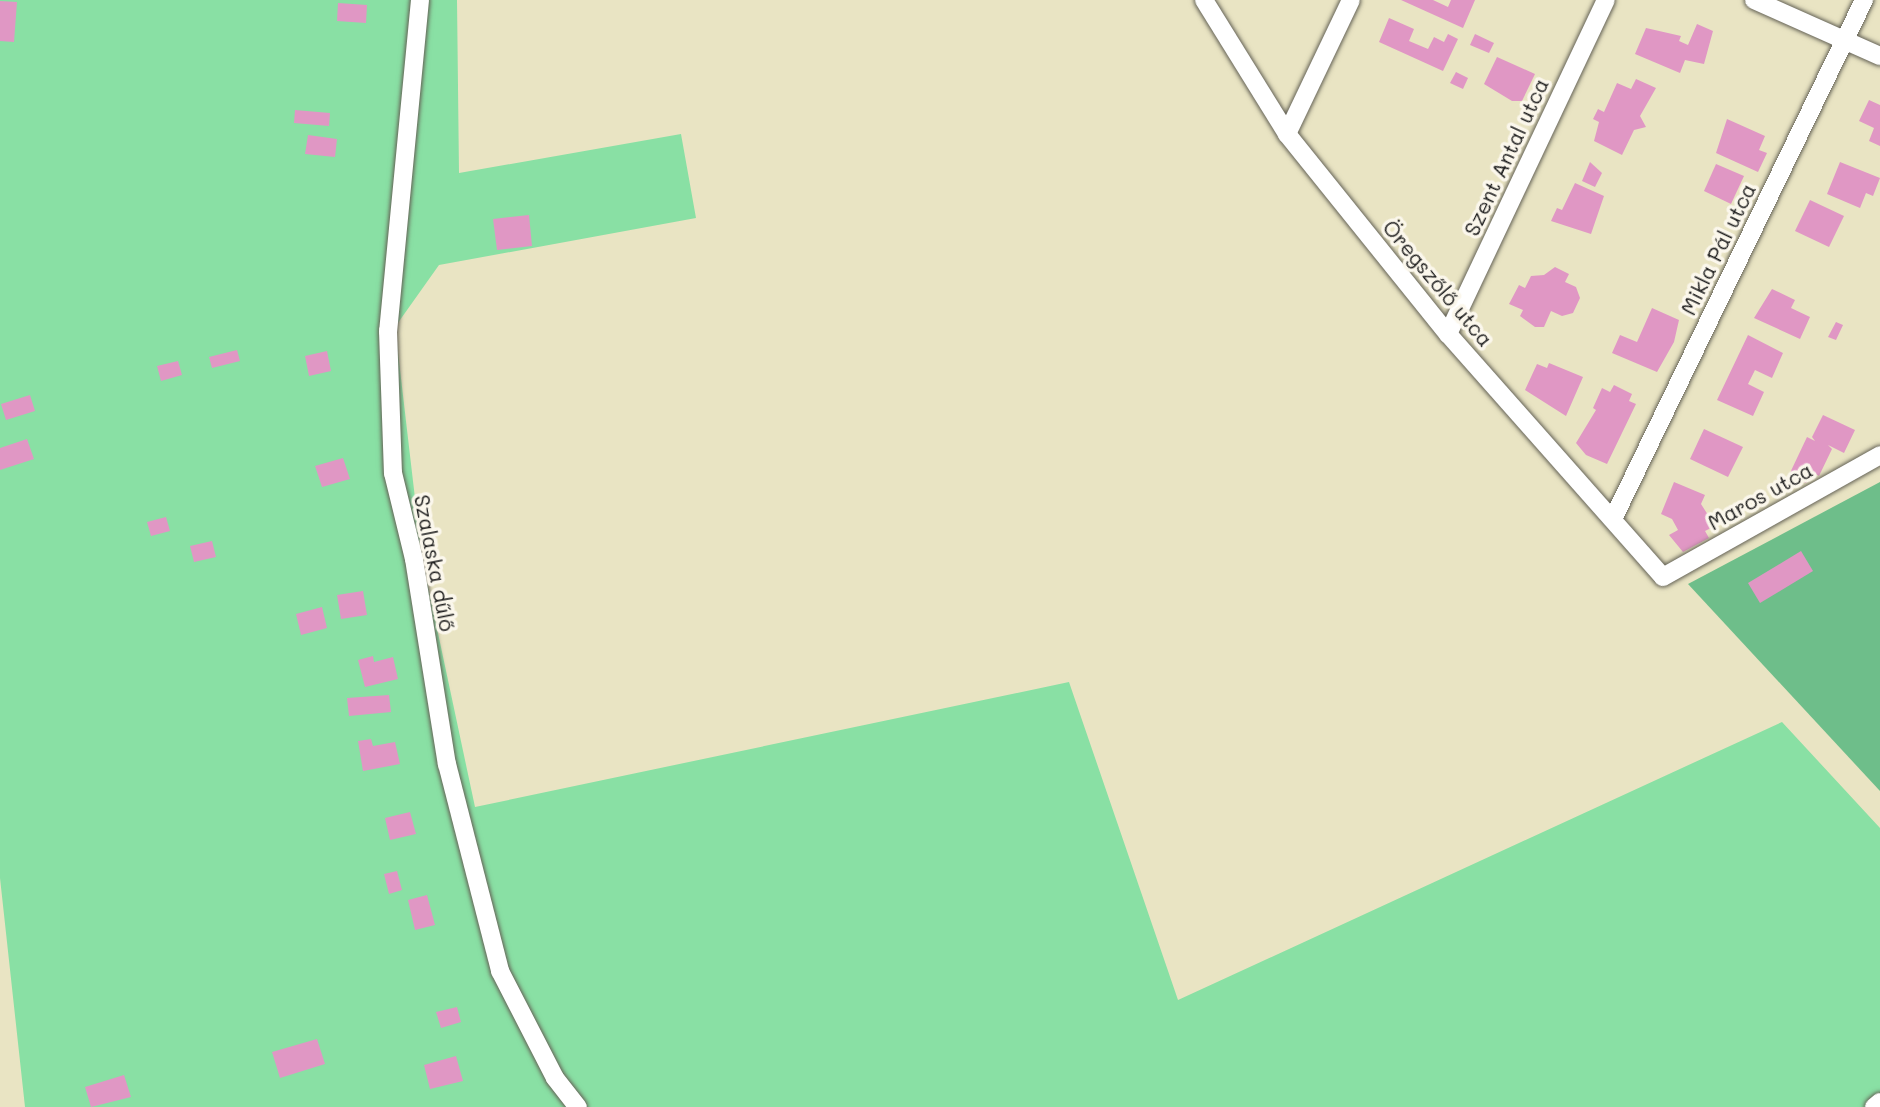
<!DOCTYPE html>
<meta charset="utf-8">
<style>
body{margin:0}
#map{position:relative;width:1880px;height:1107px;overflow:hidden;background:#e9e4c3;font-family:Mali,sans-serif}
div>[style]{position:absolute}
.green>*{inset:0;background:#89e0a4}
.forest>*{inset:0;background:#6ebe8a}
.building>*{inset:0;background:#e097c4}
.roads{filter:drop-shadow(0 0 2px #646256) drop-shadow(0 0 2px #646256)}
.minor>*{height:18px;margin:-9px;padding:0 9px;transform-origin:9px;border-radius:9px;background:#fff}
span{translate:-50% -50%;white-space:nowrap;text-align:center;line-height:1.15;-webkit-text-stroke:7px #fbf7ec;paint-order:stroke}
.street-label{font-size:21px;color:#1c1c1c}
</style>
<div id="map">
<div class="green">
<div style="clip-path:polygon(0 0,457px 0,459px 173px,681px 134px,696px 218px,439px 265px,395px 327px,422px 558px,475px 807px,1069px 682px,1178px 1000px,1782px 722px,1880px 828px,1880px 1100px,1871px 1107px,25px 1107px,0 878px)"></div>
</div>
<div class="forest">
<div style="clip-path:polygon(1880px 482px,1880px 791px,1688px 584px)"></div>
</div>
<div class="building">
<div style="clip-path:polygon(1401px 0,1433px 0,1448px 7px,1451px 0,1475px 0,1463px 28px)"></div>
<div style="clip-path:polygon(0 1px,17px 2px,14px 42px,0 41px)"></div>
<div style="clip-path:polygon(338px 3px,367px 5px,366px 23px,337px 21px)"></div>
<div style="clip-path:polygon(1389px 18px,1414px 29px,1409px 41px,1428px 49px,1434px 37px,1444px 42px,1448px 34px,1458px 39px,1443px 71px,1379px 42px)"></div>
<div style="clip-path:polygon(1697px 24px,1713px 31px,1704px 64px,1685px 60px,1680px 73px,1635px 54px,1646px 28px,1681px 36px,1679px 41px,1688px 45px)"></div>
<div style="clip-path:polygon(1475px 34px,1494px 43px,1489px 53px,1470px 45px)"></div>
<div style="clip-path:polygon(1497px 57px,1535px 74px,1522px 101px,1512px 101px,1484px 84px)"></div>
<div style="clip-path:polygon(1456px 72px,1468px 78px,1463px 89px,1450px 83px)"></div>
<div style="clip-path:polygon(1636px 79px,1656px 88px,1640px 116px,1646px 127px,1634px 130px,1622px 155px,1594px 141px,1599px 122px,1593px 119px,1598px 109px,1604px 112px,1617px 83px,1631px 89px)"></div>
<div style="clip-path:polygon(1869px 100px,1880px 105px,1880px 146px,1869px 141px,1874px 128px,1859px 121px)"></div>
<div style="clip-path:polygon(295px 110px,330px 113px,329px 126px,294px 123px)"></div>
<div style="clip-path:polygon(1727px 119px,1765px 136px,1759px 150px,1767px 153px,1758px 172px,1716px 153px)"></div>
<div style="clip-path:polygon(308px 135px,337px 139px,335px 157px,305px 154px)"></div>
<div style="clip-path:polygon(1590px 162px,1602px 173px,1595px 187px,1582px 181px)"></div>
<div style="clip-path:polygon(1840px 162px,1880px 178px,1873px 196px,1866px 193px,1860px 208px,1827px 194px)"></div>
<div style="clip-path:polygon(1716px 164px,1744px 176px,1731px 204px,1704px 191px)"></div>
<div style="clip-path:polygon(1575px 183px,1604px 196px,1591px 234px,1551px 221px,1557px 208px,1562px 210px)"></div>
<div style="clip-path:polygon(1810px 200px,1844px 216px,1829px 247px,1795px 231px)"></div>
<div style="clip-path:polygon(529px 215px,532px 246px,497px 250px,493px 219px)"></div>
<div style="clip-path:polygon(1555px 267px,1569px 274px,1565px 282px,1576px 287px,1580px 298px,1573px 313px,1562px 316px,1551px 311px,1544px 327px,1535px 327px,1520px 316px,1523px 310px,1509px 304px,1519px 285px,1525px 288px,1531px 276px,1544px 275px)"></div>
<div style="clip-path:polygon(1772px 289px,1795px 300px,1791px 308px,1810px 317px,1800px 339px,1754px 318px)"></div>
<div style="clip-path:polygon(1652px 308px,1679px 320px,1674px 342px,1657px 372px,1612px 353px,1620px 335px,1637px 342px)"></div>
<div style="clip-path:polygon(1836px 322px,1843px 325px,1836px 340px,1828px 337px)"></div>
<div style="clip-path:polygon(1748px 335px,1783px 353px,1772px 378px,1755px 370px,1748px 384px,1764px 392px,1753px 416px,1717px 400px)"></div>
<div style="clip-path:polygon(237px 350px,240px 361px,212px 368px,209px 357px)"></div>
<div style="clip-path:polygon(327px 351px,331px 371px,309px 376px,305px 356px)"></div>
<div style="clip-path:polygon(178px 361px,182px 375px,161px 381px,157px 366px)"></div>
<div style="clip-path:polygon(1549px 363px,1583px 377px,1566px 416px,1525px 390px,1537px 364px,1547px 368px)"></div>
<div style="clip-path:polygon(1614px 385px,1632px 394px,1629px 401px,1636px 404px,1607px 464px,1586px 455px,1576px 443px,1596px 410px,1593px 408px,1602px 388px,1610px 392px)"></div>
<div style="clip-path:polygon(30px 395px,35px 411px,6px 420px,1px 404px)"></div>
<div style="clip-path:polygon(1823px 415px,1855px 430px,1844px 453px,1828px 445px,1832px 449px,1819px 476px,1812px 472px,1806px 483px,1789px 475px,1807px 437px,1815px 441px,1812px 437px)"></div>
<div style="clip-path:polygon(1704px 429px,1743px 447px,1728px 477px,1690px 459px)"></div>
<div style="clip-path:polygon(27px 439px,34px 459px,0 470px,0 448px)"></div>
<div style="clip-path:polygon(343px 458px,350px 479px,322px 487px,315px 466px)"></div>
<div style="clip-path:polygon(1674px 482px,1705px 495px,1701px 504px,1715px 526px,1705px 531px,1709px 538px,1683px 552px,1669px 535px,1678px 530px,1672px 519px,1661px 514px)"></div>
<div style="clip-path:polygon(166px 517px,170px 531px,151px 536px,147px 522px)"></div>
<div style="clip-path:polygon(212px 541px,216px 557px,194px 562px,190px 546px)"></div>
<div style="clip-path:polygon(1801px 551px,1813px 571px,1760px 603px,1748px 583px)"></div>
<div style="clip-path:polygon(363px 591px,367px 615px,341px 619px,337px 595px)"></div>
<div style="clip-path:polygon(322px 607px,327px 628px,301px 635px,296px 614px)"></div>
<div style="clip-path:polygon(373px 656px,374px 662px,393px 657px,398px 679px,365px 687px,358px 660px)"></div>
<div style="clip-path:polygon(389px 695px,391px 712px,349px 716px,347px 698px)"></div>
<div style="clip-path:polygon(371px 739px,373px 746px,395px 742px,400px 764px,363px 771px,358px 741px)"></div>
<div style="clip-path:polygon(410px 812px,416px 834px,390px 840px,385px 818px)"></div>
<div style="clip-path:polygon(397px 871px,402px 890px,389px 894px,384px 874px)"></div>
<div style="clip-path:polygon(427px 895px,435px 925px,415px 930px,408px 900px)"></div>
<div style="clip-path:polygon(457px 1007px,461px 1022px,441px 1028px,436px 1012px)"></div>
<div style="clip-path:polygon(317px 1039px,325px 1064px,280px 1078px,272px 1052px)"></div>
<div style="clip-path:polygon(456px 1056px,463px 1081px,430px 1089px,424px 1065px)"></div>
<div style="clip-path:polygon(124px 1075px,131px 1097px,91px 1107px,85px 1087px)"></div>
</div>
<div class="roads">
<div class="minor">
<div style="left:420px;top:0;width:333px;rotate:95.5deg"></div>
<div style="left:388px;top:331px;width:142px;rotate:88deg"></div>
<div style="left:393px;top:473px;width:89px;rotate:76.3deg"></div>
<div style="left:414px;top:559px;width:208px;rotate:80.9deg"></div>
<div style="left:447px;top:764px;width:214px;rotate:75.6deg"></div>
<div style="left:500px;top:971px;width:120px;rotate:62.8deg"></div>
<div style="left:555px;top:1078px;width:37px;rotate:52deg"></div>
<div style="left:1204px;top:0;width:158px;rotate:58.2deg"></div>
<div style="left:1287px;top:134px;width:257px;rotate:51.2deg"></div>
<div style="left:1448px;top:334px;width:324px;rotate:48.5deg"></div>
<div style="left:1663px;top:577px;width:249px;rotate:-29.3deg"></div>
<div style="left:1754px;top:0;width:138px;rotate:24deg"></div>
<div style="left:1287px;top:134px;width:148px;rotate:-64.5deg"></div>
<div style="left:1448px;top:334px;width:369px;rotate:-64.7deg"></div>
<div style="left:1613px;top:519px;width:577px;rotate:-64.19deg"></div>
<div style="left:1874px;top:1107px;width:8px;rotate:-40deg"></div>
</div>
</div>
<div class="street-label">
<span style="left:1506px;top:157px;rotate:-65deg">Szent Antal utca</span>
<span style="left:1718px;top:249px;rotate:-64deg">Mikla Pál utca</span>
<span style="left:1438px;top:283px;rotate:50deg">Öregszőlő utca</span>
<span style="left:1760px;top:496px;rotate:-29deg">Maros utca</span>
<span style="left:435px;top:563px;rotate:79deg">Szalaska dűlő</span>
</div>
</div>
